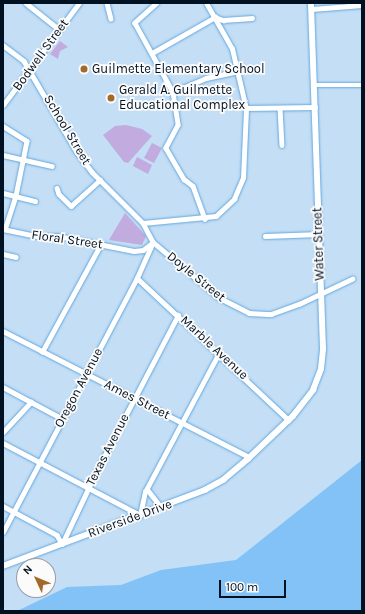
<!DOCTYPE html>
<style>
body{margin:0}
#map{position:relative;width:365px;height:614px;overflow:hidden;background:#c3def5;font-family:Karla,sans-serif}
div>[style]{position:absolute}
.green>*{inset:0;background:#c2abdf}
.water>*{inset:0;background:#83c2f7}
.roads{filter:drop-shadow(0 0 1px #63a7de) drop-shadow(0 0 1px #63a7de)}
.minor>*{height:4.5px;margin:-2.25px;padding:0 2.25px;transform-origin:2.25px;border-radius:2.25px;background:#fff}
.major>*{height:5.5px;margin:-2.75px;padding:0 2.75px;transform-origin:2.75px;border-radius:2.75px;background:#fff}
.dots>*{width:11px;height:11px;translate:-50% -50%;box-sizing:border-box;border:2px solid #fbfbfb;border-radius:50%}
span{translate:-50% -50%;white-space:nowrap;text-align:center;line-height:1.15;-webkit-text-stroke:3.5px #fbfbfb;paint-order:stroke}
.street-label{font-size:13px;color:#001121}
.poi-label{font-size:13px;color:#001121}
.left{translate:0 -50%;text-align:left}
.frame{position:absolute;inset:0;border:4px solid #001121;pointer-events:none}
.north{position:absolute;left:16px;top:558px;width:40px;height:40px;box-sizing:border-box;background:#fbfbfb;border:1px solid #979da4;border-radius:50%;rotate:314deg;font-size:11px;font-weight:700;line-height:16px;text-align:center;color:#001121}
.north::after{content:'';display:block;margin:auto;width:14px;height:18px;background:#a36929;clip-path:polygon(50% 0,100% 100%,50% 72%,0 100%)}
.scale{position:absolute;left:219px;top:580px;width:67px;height:18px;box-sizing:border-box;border:2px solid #001121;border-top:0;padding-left:5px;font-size:12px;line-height:14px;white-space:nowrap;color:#001121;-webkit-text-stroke:3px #fbfbfb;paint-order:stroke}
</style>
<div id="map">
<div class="green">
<div style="clip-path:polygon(60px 41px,68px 47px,60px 51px,58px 59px,50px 54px)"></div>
<div style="clip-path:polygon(126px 125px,142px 129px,152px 136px,128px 163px,124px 162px,103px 135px,115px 126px)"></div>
<div style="clip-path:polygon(152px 143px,162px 148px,154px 163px,144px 158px)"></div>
<div style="clip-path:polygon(137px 157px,152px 165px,148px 174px,133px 166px)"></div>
<div style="clip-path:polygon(125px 213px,146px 236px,142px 245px,109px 240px)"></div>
</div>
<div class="water">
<div style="clip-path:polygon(362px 460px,362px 611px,17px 611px,67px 587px,121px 585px,161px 570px,236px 560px)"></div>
</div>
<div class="roads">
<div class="minor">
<div style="left:26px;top:3px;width:43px;rotate:38.5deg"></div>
<div style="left:107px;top:3px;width:16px;rotate:76deg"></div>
<div style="left:157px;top:3px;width:30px;rotate:138deg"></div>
<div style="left:135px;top:23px;width:79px;rotate:61.2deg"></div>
<div style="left:173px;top:92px;width:33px;rotate:81deg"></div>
<div style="left:178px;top:125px;width:26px;rotate:118deg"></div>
<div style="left:166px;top:148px;width:36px;rotate:60deg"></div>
<div style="left:184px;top:179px;width:11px;rotate:38deg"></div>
<div style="left:193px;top:186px;width:35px;rotate:70deg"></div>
<div style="left:312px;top:9px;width:50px;rotate:-4.6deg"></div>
<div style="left:3px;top:45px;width:26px;rotate:37deg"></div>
<div style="left:24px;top:61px;width:105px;rotate:59.8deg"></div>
<div style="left:77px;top:152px;width:25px;rotate:53deg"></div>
<div style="left:92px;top:172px;width:72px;rotate:45deg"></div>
<div style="left:143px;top:223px;width:21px;rotate:62deg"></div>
<div style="left:153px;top:242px;width:85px;rotate:40.2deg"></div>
<div style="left:218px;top:297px;width:35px;rotate:27deg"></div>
<div style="left:249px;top:313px;width:22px;rotate:3deg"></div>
<div style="left:271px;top:314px;width:30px;rotate:-20deg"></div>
<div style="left:299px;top:304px;width:59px;rotate:-25.3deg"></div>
<div style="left:152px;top:53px;width:73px;rotate:-29.7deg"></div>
<div style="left:215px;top:17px;width:9px;rotate:21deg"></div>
<div style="left:223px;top:20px;width:29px;rotate:-4deg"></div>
<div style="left:315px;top:85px;width:47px"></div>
<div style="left:173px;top:92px;width:36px;rotate:-23deg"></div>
<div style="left:206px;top:78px;width:33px;rotate:-12deg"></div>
<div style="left:3px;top:105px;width:127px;rotate:-53.3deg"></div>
<div style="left:246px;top:108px;width:69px;rotate:-0.8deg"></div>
<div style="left:280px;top:108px;width:37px;rotate:87deg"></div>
<div style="left:3px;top:126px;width:28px;rotate:32deg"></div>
<div style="left:27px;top:141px;width:56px;rotate:101.3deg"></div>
<div style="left:16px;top:196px;width:35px;rotate:108deg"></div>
<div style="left:3px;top:155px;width:50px;rotate:12.7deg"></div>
<div style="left:57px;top:188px;width:6px;rotate:72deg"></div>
<div style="left:59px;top:194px;width:17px;rotate:45deg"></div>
<div style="left:71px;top:206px;width:39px;rotate:-42deg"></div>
<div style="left:3px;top:193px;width:33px;rotate:14deg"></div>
<div style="left:143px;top:223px;width:73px;rotate:-5.5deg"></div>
<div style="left:216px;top:216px;width:25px;rotate:-43deg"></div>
<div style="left:234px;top:199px;width:23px;rotate:-67deg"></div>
<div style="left:243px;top:178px;width:69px;rotate:-87.5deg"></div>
<div style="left:246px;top:109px;width:62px;rotate:-103.1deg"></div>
<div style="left:232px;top:49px;width:53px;rotate:-119.5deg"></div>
<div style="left:3px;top:229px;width:34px;rotate:12deg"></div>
<div style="left:36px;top:236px;width:22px"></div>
<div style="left:58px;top:236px;width:77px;rotate:11.2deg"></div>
<div style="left:134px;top:251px;width:9px;rotate:-6deg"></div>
<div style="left:143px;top:250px;width:11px;rotate:-38deg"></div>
<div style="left:265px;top:236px;width:54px;rotate:-2.1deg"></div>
<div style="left:3px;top:254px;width:13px;rotate:13deg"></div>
<div style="left:137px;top:278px;width:208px;rotate:43.1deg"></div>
<div style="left:3px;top:331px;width:276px;rotate:27.1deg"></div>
<div style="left:42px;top:352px;width:123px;rotate:-61.4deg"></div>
<div style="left:3px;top:387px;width:68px;rotate:28.1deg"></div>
<div style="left:3px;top:432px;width:41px;rotate:-47deg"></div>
<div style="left:3px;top:443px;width:155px;rotate:27.7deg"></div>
<div style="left:140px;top:515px;width:24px;rotate:-78deg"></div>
<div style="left:145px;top:492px;width:157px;rotate:-62deg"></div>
<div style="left:147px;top:489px;width:23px;rotate:52deg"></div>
<div style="left:3px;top:506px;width:61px;rotate:28.2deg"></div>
<div style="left:57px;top:535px;width:10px;rotate:61deg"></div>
<div style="left:3px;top:532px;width:287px;rotate:-62.2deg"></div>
<div style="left:137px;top:278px;width:39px;rotate:-66deg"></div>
<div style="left:62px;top:544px;width:80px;rotate:-64.7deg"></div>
<div style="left:96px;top:472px;width:177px;rotate:-62.4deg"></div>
</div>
<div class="major">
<div style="left:3px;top:566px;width:216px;rotate:-20.6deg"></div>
<div style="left:205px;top:490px;width:21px;rotate:-29deg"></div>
<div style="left:223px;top:480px;width:33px;rotate:-40deg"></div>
<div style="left:248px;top:459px;width:62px;rotate:-43.7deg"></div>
<div style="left:293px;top:416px;width:33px;rotate:-52deg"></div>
<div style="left:313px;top:390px;width:22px;rotate:-69deg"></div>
<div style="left:321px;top:369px;width:20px;rotate:-84deg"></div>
<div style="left:323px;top:349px;width:346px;rotate:-92deg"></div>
</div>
</div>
<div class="dots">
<div style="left:84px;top:69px;background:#a36929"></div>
<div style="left:111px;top:98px;background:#a36929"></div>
</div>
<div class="street-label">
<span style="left:41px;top:55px;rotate:-54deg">Bodwell Street</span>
<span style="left:67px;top:130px;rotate:59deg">School Street</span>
<span style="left:67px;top:240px;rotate:8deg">Floral Street</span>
<span style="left:319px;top:244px;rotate:-92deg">Water Street</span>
<span style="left:196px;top:277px;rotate:39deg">Doyle Street</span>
<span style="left:214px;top:348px;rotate:43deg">Marble Avenue</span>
<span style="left:79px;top:388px;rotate:-62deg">Oregon Avenue</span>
<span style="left:137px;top:400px;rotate:27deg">Ames Street</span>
<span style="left:108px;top:450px;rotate:-63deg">Texas Avenue</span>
<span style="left:130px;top:519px;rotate:-20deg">Riverside Drive</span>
</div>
<div class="poi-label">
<span class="left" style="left:92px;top:69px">Guilmette Elementary School</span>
<span class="left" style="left:119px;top:98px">Gerald A. Guilmette<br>Educational Complex</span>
</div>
<div class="frame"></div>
<div class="north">N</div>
<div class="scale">100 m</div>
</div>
